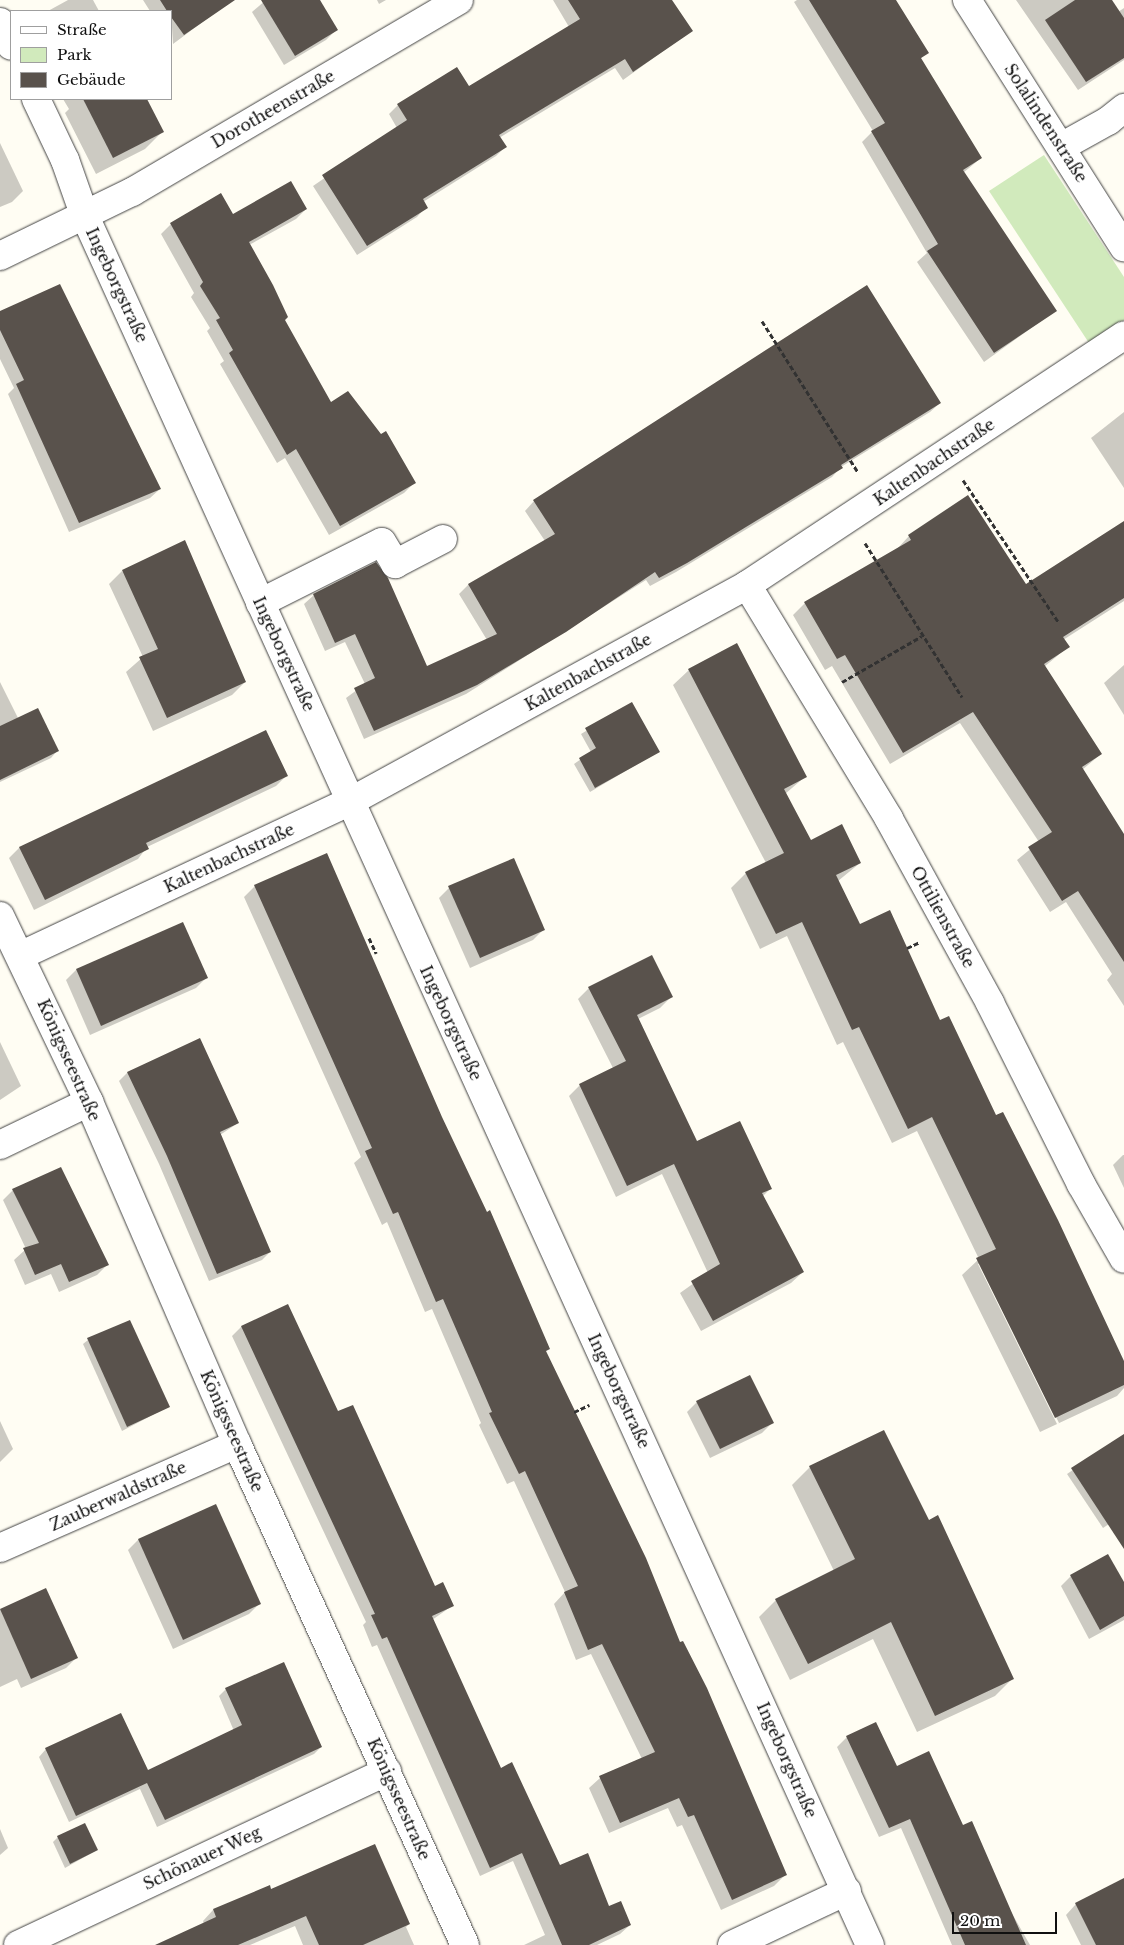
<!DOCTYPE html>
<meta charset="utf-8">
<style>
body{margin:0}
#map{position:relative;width:1124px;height:1945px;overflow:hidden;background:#fffdf3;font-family:"Libre Baskerville",serif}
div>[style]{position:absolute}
.green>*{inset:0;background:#d1eabc}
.shadow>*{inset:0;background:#0003}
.building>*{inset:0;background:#59524c}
.path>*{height:3px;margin-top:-1.5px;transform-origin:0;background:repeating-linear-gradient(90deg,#323232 0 5px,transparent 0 7.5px)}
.roads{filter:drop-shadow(0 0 1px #434343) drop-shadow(0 0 1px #434343)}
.minor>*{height:28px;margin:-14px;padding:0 14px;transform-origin:14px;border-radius:14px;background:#fff}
span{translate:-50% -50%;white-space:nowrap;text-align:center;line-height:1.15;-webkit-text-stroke:5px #fff;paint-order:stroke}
.street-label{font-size:16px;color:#101010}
.legend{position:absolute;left:10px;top:10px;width:162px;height:90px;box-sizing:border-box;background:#fff;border:1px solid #9f9f9f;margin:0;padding:6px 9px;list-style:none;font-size:15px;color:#101010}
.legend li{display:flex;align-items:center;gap:10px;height:25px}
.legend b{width:25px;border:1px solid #9f9f9f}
.scale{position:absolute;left:952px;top:1912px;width:105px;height:22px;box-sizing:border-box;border:2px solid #101010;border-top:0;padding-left:6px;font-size:15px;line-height:18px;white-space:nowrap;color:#101010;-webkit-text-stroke:4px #fff;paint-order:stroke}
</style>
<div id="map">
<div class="green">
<div style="clip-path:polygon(1044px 155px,1124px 277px,1124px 320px,1089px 343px,989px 191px)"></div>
</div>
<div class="shadow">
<div style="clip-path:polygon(68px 0,93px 0,99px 11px,48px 11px)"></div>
<div style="clip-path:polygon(143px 0,213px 0,220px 9px,173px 44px,171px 11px,150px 11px)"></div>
<div style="clip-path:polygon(266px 0,319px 0,336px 30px,326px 40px,284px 65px,252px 12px)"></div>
<div style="clip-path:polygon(377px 0,386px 0,379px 4px)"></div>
<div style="clip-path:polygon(553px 0,670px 0,691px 31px,623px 80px,615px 68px,499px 138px,505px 147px,496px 156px,423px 202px,426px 207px,417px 217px,357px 255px,313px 186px,397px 128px,389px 114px,398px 105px,468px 88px,569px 27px)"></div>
<div style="clip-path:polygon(797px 0,895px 0,927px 52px,920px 59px,981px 158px,963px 173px,1055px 311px,984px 362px,917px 262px,927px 253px,862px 142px,873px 131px,794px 2px)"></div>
<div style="clip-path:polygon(1016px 0,1111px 0,1118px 12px,1124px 8px,1124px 60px,1078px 90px)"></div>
<div style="clip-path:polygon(63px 99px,145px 99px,162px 132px,145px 149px,96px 174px,65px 113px,69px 109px)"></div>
<div style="clip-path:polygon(0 143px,23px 191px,12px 202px,0 207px)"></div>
<div style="clip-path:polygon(306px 209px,296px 219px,249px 245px,283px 320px,330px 403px,414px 483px,404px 493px,329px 535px,285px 458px,277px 463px,220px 364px,224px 361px,207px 331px,210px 328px,191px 297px,194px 293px,161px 234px,171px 224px)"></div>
<div style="clip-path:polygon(0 313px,97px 366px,100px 365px,160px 489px,150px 498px,69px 532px,8px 394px,14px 388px,0 359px)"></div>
<div style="clip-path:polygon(940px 403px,930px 412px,841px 467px,832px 477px,676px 572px,650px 586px,646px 580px,466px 694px,364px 739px,346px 698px,365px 684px,345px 642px,325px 651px,304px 604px,314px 595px,426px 668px,487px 640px,459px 594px,468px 585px,545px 541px,525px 511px,534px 501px)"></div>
<div style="clip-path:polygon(1124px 412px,1124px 488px,1091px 438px)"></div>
<div style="clip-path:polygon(1124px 522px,1124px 601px,1063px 640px,1068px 647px,1044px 667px,1101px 754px,1082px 770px,1124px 837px,1124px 1006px,1107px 980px,1112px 974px,1066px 902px,1050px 912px,1017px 860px,1039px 842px,960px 723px,890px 764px,832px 666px,825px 670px,793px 615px,805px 603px,897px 549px,909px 536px,1026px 585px)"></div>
<div style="clip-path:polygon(122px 571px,245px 682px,232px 695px,153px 731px,126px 672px,143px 657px,109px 584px)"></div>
<div style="clip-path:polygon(1124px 665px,1124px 715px,1104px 683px)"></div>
<div style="clip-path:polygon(evenodd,689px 670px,806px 776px,785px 794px,810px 842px,860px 863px,838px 881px,859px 926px,940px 1021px,995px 1116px,1124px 1363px,1124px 1388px,1117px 1396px,1040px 1432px,962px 1275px,979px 1259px,917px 1131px,892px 1143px,843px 1042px,837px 1045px,787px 936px,760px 949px,731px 888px,746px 873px,766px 863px,673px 685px,689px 670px,978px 1264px,981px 1264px,1059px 1423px,1057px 1424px,978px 1264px)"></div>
<div style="clip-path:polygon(0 682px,18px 718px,57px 751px,51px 758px,0 782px)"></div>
<div style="clip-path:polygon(632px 703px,658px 752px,590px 792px,574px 764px,591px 752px,581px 734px)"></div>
<div style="clip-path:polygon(266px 731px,286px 776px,276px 786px,147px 847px,138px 859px,34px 910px,9px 858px,19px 848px)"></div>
<div style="clip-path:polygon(255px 886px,441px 1117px,548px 1349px,545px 1352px,785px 1875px,774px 1886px,721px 1910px,682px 1825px,677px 1827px,668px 1808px,609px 1833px,589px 1788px,600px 1778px,642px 1759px,591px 1654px,576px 1660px,554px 1604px,565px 1592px,514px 1481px,507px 1484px,479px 1425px,481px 1423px,432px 1309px,425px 1312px,387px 1222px,382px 1225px,354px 1163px,361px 1157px,244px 897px)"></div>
<div style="clip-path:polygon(449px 888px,543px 930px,533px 940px,470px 968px,439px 898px)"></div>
<div style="clip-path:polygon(76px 970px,206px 978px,196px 988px,90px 1035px,66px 980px)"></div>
<div style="clip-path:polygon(589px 988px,671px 997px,660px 1008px,638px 1019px,696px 1143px,770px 1189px,762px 1197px,803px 1272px,791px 1283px,701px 1331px,680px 1293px,708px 1273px,662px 1174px,616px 1197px,569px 1096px,580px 1085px,613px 1068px,578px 999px)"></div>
<div style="clip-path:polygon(200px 1040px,238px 1123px,220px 1135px,270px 1252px,262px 1260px,209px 1281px,159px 1164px,119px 1081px,127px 1073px)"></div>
<div style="clip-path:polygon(0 1042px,21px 1086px,0 1100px)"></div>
<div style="clip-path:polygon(1123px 1155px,1124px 1155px,1124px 1188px,1113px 1165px)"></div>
<div style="clip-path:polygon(13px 1190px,107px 1265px,97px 1275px,59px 1292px,51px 1274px,25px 1285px,14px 1260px,26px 1249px,3px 1200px)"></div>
<div style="clip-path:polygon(287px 1306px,337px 1413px,435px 1588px,452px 1606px,432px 1620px,501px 1769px,560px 1867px,630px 1925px,620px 1934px,597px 1945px,524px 1945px,545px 1935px,513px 1861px,480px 1876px,377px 1645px,372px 1647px,363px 1625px,366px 1622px,232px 1336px,241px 1327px)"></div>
<div style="clip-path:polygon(88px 1340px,168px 1407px,122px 1431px,83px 1344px)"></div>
<div style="clip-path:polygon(697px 1402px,772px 1423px,762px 1433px,710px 1458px,687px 1412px)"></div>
<div style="clip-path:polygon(0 1421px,13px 1449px,0 1462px)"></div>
<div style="clip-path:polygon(1124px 1435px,1124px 1514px,1103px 1528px,1067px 1474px)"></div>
<div style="clip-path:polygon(810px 1467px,928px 1522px,1012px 1679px,995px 1696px,917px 1732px,873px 1639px,790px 1680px,759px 1617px,776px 1600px,834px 1571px,792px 1485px)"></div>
<div style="clip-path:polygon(216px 1506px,259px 1604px,249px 1614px,173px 1649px,128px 1550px,138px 1540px)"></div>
<div style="clip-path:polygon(1071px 1576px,1124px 1585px,1124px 1620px,1089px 1639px,1061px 1586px)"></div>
<div style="clip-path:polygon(45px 1590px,77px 1657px,66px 1668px,21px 1688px,17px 1679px,0 1687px,0 1610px)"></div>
<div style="clip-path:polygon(226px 1689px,321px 1747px,314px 1754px,157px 1827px,140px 1789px,69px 1822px,39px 1757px,46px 1749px,148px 1772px,234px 1731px,219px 1696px)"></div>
<div style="clip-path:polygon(847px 1737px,896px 1768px,962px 1826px,1030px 1945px,952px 1945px,901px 1828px,879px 1837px,837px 1747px)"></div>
<div style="clip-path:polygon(0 1829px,8px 1848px,0 1855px)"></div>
<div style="clip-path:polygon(58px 1837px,97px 1850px,65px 1868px,53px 1842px)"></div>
<div style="clip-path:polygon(1124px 1880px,1124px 1945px,1081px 1945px,1066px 1915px,1076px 1904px)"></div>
<div style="clip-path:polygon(271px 1891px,409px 1924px,406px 1927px,414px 1945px,303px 1945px,295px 1926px,250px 1945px,158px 1945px,204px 1924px,203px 1921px,213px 1910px)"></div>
</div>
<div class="building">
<div style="clip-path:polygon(160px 0,235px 0,184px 35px,171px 17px,171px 11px,167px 11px)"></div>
<div style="clip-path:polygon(261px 0,320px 0,338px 30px,295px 56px)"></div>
<div style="clip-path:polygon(568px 0,672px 0,693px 31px,633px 72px,625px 59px,499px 135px,507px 147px,423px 199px,428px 208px,367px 246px,322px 175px,407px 120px,397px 104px,457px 67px,469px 86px,580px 19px)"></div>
<div style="clip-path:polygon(809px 0,896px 0,929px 53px,921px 58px,982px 158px,963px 170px,1057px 311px,994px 353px,927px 251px,938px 244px,871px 131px,885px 123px)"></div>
<div style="clip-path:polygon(1075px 0,1112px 0,1124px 18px,1124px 58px,1086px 82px,1045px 20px)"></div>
<div style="clip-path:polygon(83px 99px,147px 99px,164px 132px,113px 158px)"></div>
<div style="clip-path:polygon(291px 181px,307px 209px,249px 242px,273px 285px,288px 317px,285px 320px,331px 402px,348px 391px,381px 434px,386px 431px,416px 483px,340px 526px,296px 449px,287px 455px,229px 353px,233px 350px,216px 320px,220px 318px,200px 286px,203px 282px,170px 223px,221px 193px,233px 214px)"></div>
<div style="clip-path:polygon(60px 284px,161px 489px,79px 523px,16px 384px,24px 380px,0 330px,0 311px)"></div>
<div style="clip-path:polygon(867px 285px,941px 403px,841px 465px,843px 468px,687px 563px,659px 578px,655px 572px,566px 632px,477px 685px,374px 731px,354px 688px,375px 678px,355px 634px,335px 643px,313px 594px,376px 562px,388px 578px,427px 666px,497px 634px,468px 584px,555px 534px,533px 500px)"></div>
<div style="clip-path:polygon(968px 495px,1026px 584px,1124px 521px,1124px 598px,1063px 637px,1070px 647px,1044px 664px,1102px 754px,1082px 767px,1124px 834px,1124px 962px,1078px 891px,1062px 901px,1028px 847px,1052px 832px,973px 712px,903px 753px,845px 655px,837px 659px,804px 602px,911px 540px,908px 535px)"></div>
<div style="clip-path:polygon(185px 540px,246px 682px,167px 718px,139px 657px,158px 649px,122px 570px)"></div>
<div style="clip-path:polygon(737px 643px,807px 777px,784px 789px,811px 840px,842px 824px,861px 863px,836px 875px,860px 924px,890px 910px,940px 1020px,949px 1016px,996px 1115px,1003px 1112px,1058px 1220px,1124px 1361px,1124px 1385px,1055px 1418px,976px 1258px,996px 1249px,932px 1117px,908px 1129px,859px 1027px,852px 1030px,802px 922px,776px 934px,745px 872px,784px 853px,688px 669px)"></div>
<div style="clip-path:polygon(632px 702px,660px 752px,595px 788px,579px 758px,596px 748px,585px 728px)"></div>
<div style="clip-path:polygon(38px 708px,59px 751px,0 780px,0 726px)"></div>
<div style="clip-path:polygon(266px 730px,288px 776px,146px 843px,149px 849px,45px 900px,19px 847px)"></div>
<div style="clip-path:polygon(327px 853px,442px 1117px,487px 1212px,490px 1210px,550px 1349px,546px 1351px,646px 1558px,680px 1642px,683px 1641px,707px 1688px,787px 1875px,732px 1900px,694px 1815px,688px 1817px,679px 1798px,620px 1823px,599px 1776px,655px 1752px,602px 1644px,588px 1650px,564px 1592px,578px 1586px,525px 1471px,519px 1474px,489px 1413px,492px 1412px,443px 1299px,436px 1302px,398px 1212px,393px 1214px,365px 1151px,372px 1148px,254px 885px)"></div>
<div style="clip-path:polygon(514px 858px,545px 930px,480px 958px,448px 886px)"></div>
<div style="clip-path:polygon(183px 922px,208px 978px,101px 1026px,76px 969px)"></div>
<div style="clip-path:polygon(652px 955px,673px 997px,637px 1015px,697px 1141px,740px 1121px,772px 1189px,762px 1193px,804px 1272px,713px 1321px,691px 1281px,720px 1264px,674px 1164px,627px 1186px,579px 1084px,626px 1061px,588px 987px)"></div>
<div style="clip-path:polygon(200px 1038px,239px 1123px,220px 1132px,271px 1252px,217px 1274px,167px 1156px,127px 1072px)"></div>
<div style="clip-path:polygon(61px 1167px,109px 1265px,69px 1282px,61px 1264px,35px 1275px,23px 1248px,39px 1243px,12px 1189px)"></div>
<div style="clip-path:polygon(288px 1304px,338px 1411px,353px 1405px,435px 1586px,443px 1582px,454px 1606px,432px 1616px,501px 1768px,512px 1762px,560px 1865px,588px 1853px,609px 1906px,621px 1901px,631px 1925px,589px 1945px,562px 1945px,522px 1853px,490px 1868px,387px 1637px,382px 1639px,371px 1615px,375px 1614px,241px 1326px)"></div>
<div style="clip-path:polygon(130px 1320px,170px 1407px,127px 1427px,87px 1338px)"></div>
<div style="clip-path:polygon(750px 1375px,774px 1423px,720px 1449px,696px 1401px)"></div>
<div style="clip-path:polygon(884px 1430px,929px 1520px,938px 1515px,1014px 1679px,935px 1716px,891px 1622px,808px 1664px,775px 1599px,855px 1559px,809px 1466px)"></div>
<div style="clip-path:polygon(1124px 1434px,1124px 1549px,1071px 1468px)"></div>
<div style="clip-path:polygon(216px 1504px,261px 1604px,183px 1640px,138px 1539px)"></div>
<div style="clip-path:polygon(1108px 1554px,1124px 1582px,1124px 1616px,1100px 1630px,1070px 1575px)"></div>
<div style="clip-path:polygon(46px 1588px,78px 1658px,31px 1679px,0 1609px)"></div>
<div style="clip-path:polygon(284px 1662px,322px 1747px,165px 1820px,147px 1783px,76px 1816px,45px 1748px,121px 1713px,148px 1770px,242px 1725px,225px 1688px)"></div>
<div style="clip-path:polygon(876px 1722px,897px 1766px,929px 1751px,963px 1825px,972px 1821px,1026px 1945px,965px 1945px,910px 1819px,889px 1828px,846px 1736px)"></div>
<div style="clip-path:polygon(85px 1823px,98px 1850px,70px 1864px,57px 1836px)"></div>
<div style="clip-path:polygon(375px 1844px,410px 1924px,363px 1945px,319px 1945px,306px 1916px,238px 1945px,155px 1945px,216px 1917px,213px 1909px,270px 1885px,271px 1889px)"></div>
<div style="clip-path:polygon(1124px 1878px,1124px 1945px,1096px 1945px,1075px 1903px)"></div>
</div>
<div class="path">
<div style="left:762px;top:321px;width:179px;rotate:57.6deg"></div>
<div style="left:963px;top:480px;width:172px;rotate:56.1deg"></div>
<div style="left:865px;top:543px;width:182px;rotate:57.8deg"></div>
<div style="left:842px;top:682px;width:92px;rotate:-29.9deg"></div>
<div style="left:369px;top:938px;width:17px;rotate:65deg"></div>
<div style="left:907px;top:948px;width:14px;rotate:-25deg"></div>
<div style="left:574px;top:1412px;width:17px;rotate:-25deg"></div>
</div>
<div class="roads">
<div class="minor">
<div style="left:967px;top:0;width:293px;rotate:57.6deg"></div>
<div style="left:0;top:22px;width:26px;rotate:65deg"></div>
<div style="left:36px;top:99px;width:68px;rotate:64.6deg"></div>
<div style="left:65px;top:160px;width:57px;rotate:70.6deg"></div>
<div style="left:84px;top:214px;width:1901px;rotate:65.58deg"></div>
<div style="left:1061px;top:147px;width:54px;rotate:-29deg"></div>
<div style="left:1108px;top:121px;width:21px;rotate:-39deg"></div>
<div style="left:0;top:256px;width:147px;rotate:-25.9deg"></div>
<div style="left:132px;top:192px;width:379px;rotate:-30.4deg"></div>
<div style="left:747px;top:585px;width:274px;rotate:58.7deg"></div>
<div style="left:889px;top:819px;width:210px;rotate:61.2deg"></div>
<div style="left:990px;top:1003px;width:203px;rotate:63.3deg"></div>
<div style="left:1081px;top:1184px;width:86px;rotate:60.2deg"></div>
<div style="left:260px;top:603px;width:136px;rotate:-26.6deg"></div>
<div style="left:382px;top:542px;width:26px;rotate:59deg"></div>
<div style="left:395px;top:564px;width:54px;rotate:-27.5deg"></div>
<div style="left:0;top:916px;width:206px;rotate:64.4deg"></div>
<div style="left:89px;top:1102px;width:373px;rotate:66.6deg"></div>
<div style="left:237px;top:1444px;width:550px;rotate:65.53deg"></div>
<div style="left:22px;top:955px;width:365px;rotate:-25.1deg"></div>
<div style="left:353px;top:800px;width:449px;rotate:-28.6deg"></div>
<div style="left:747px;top:585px;width:452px;rotate:-33.5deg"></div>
<div style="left:0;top:1145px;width:99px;rotate:-25.8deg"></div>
<div style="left:0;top:1548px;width:259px;rotate:-23.7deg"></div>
<div style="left:18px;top:1945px;width:408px;rotate:-25.2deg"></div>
<div style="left:732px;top:1945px;width:127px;rotate:-25.2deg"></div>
</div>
</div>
<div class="street-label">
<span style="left:273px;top:109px;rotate:-30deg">Dorotheenstraße</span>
<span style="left:1046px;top:123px;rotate:57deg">Solalindenstraße</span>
<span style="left:117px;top:285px;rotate:65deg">Ingeborgstraße</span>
<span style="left:934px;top:462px;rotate:-34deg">Kaltenbachstraße</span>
<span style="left:284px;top:654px;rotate:65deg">Ingeborgstraße</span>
<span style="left:588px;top:672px;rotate:-29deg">Kaltenbachstraße</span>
<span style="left:229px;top:858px;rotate:-25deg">Kaltenbachstraße</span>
<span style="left:943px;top:917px;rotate:61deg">Ottilienstraße</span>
<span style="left:451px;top:1023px;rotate:65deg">Ingeborgstraße</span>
<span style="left:69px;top:1060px;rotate:66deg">Königsseestraße</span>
<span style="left:619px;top:1391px;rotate:65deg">Ingeborgstraße</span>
<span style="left:232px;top:1431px;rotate:66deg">Königsseestraße</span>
<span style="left:118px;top:1496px;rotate:-24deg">Zauberwaldstraße</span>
<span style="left:787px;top:1760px;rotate:66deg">Ingeborgstraße</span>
<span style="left:399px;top:1799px;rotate:66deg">Königsseestraße</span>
<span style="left:202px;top:1858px;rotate:-25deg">Schönauer Weg</span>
</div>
<ul class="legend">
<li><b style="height:6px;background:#fff"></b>Straße</li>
<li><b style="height:14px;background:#d1eabc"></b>Park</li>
<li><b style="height:14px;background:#59524c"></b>Gebäude</li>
</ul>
<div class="scale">20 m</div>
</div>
